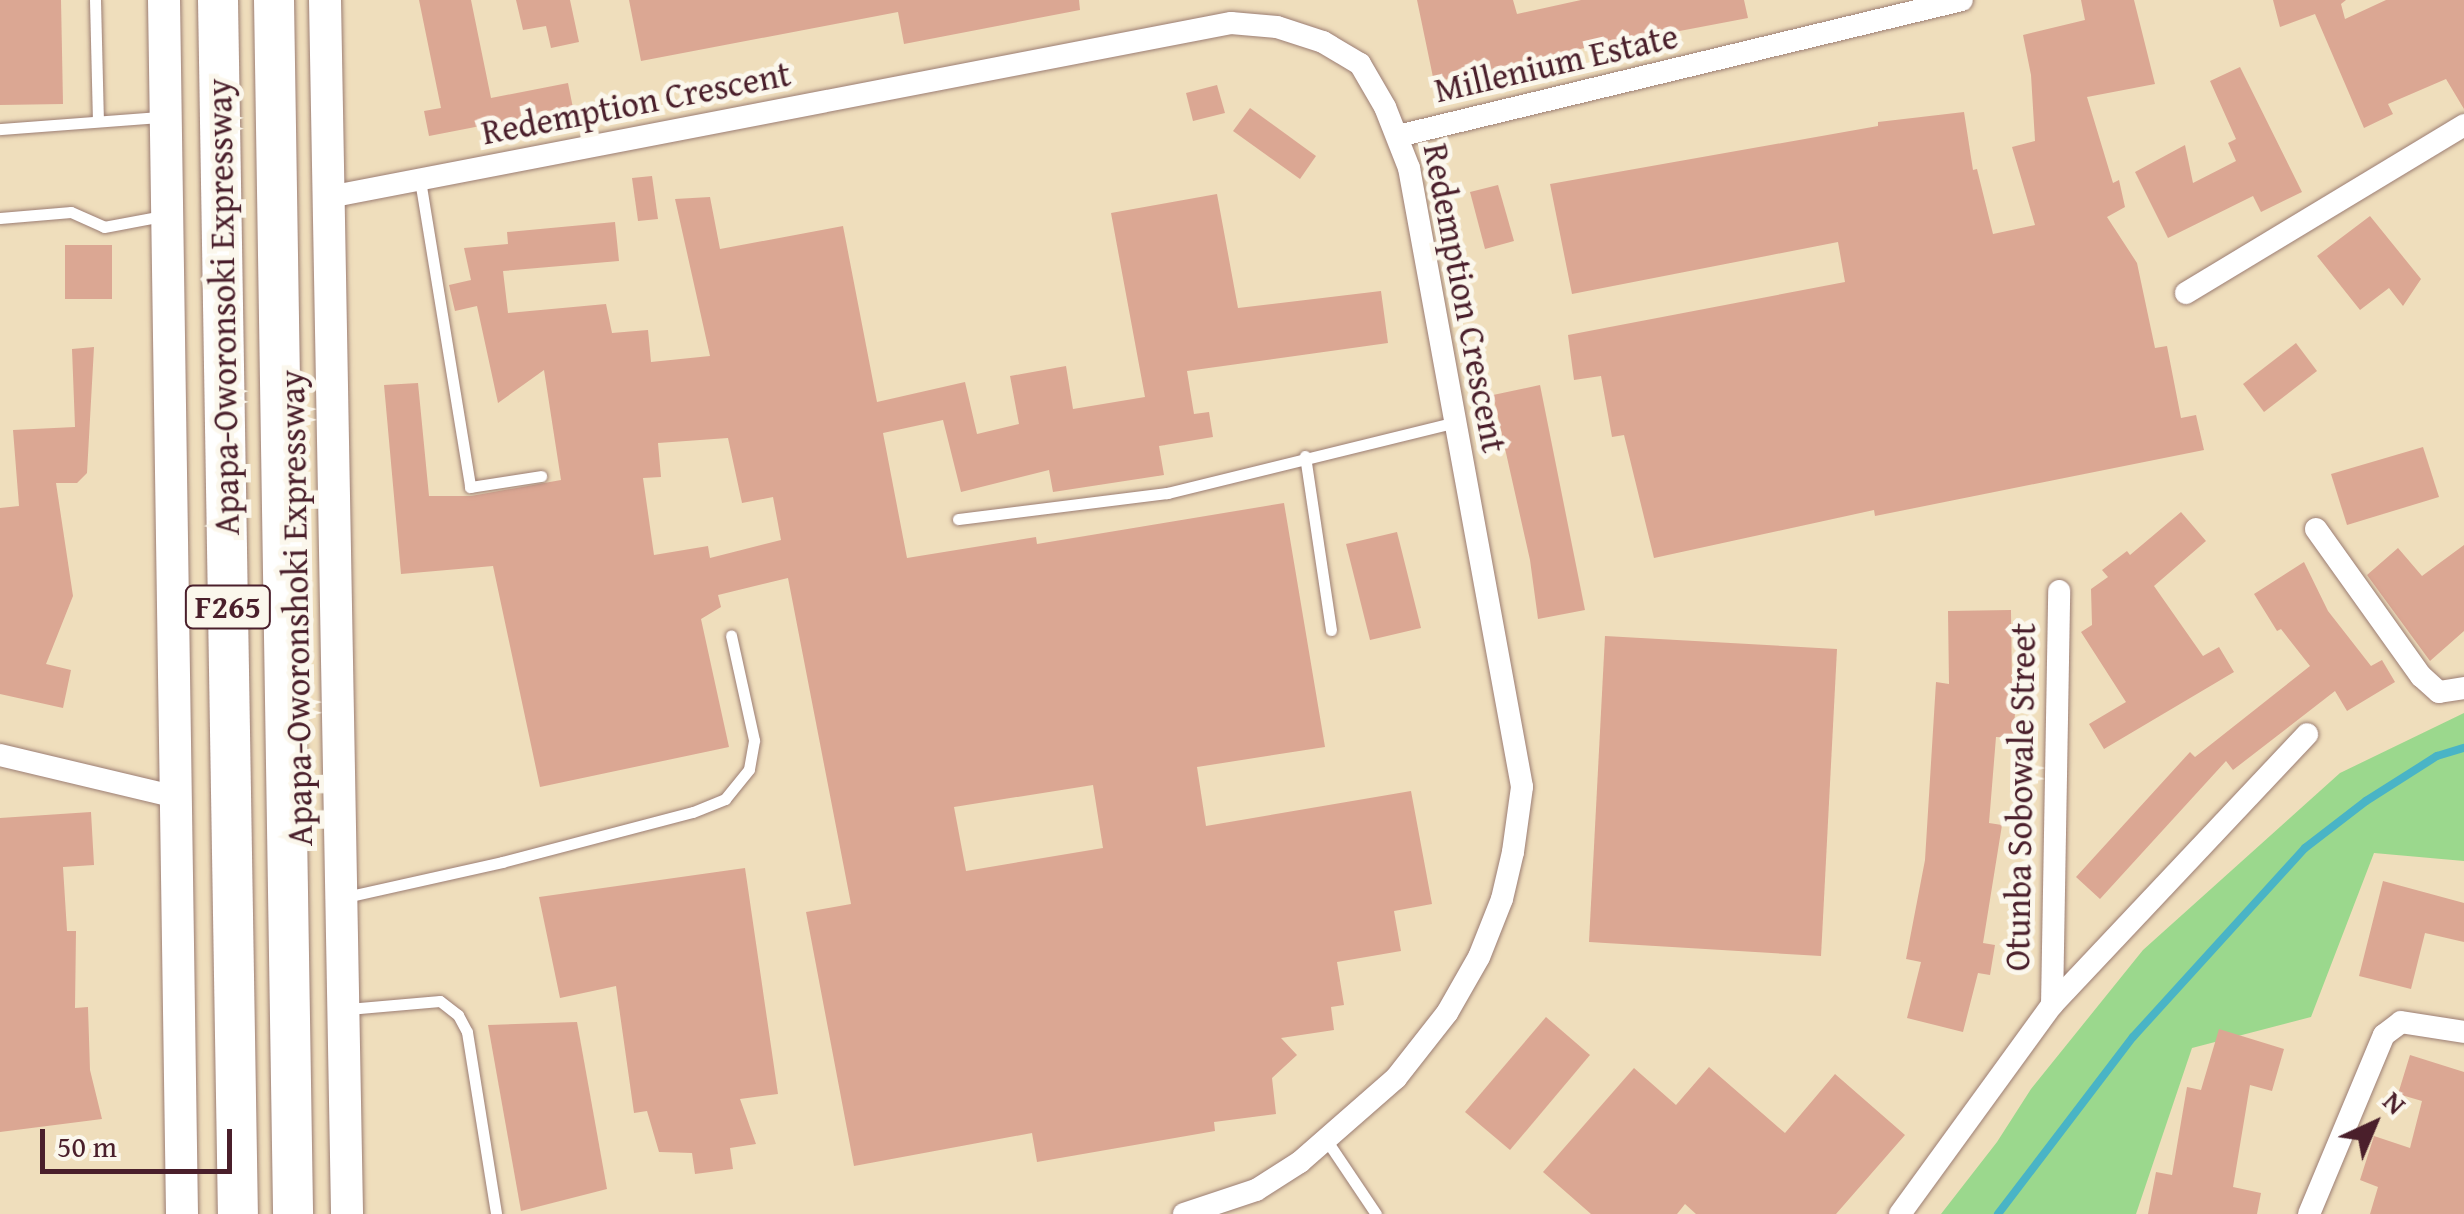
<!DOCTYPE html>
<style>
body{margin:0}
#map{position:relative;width:2464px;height:1214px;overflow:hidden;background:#efdebc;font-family:"Gentium Book Plus",serif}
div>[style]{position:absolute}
.green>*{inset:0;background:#9bd88d}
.stream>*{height:8px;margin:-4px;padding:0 4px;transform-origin:4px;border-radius:4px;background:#49b4c6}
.building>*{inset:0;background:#dba793}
.roads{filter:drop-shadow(0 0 2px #9c7e74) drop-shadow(0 0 2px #9c7e74)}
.service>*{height:11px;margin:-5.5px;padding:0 5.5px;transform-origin:5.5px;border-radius:5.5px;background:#fff}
.minor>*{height:22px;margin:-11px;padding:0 11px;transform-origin:11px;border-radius:11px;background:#fff}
.primary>*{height:32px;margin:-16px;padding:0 16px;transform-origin:16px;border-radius:16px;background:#fff}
.motorway>*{height:40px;margin:-20px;padding:0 20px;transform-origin:20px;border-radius:20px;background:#fff}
span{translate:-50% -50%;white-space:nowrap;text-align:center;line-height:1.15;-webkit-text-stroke:10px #fbf7ec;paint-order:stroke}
.shield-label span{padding:2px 8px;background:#fbf7ec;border:2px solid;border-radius:8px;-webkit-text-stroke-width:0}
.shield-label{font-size:32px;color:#4a1f2b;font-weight:700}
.street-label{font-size:35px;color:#4a1f2b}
.north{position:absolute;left:2324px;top:1074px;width:100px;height:100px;-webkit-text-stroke:8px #fbf7ec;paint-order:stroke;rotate:44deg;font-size:28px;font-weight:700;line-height:40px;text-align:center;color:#4a1f2b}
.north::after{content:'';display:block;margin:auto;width:35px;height:45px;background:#4a1f2b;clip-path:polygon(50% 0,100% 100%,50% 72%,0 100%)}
.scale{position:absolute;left:40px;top:1129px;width:192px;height:45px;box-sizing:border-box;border:5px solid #4a1f2b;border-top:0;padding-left:12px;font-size:30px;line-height:35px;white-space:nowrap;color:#4a1f2b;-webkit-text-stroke:8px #fbf7ec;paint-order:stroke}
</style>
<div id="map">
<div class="green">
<div style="clip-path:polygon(2464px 713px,2464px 861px,2374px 853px,2311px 1017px,2192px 1048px,2136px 1214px,1941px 1214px,1997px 1142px,2031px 1089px,2143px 950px,2340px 773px)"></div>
</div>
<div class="stream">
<div style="left:1998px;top:1214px;width:223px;rotate:-52.7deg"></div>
<div style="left:2133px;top:1037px;width:256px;rotate:-47.7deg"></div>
<div style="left:2305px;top:848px;width:77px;rotate:-37.6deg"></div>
<div style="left:2366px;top:801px;width:84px;rotate:-32.4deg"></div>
<div style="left:2437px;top:756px;width:28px;rotate:-17deg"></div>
</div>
<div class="building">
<div style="clip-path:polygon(0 0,61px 0,63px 104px,0 105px)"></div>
<div style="clip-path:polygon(419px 0,471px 0,491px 98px,568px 83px,573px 108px,429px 136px,424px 111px,441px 108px)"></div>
<div style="clip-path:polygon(516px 0,570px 0,579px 42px,551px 48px,546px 26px,523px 30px)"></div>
<div style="clip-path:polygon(629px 0,1079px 0,1080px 10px,904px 44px,898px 12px,641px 61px)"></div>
<div style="clip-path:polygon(1417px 0,1513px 0,1517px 14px,1581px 0,1744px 0,1748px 18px,1648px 37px,1647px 33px,1530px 61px,1532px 67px,1484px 78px,1482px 72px,1434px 82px)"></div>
<div style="clip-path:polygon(2081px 0,2134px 0,2155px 84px,2087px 97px,2113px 183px,2119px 180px,2125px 207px,2107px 217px,2137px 263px,2155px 348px,2167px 346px,2181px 418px,2196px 415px,2204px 450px,1875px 516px,1874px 510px,1654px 558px,1624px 435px,1612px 437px,1601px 376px,1574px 380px,1568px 335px,1845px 282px,1838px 242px,1572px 294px,1550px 184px,1878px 126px,1878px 122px,1964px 112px,1973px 170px,1977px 169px,1993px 234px,2035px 225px,2012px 147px,2035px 141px,2031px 75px,2023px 35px,2085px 20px)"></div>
<div style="clip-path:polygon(2273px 0,2346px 0,2341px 4px,2345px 19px,2386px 0,2464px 0,2464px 109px,2446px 79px,2388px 104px,2393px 114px,2364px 128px,2315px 14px,2280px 27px)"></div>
<div style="clip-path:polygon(2240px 67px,2302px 192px,2261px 212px,2253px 196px,2168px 238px,2135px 172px,2185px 145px,2193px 183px,2236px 161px,2228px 143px,2236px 139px,2210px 81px)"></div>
<div style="clip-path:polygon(1217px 85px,1225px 113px,1193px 121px,1186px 93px)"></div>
<div style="clip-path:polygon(1250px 108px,1316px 156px,1300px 179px,1233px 131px)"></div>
<div style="clip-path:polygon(652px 176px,658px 219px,638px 221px,632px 178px)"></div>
<div style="clip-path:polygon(1498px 185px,1514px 241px,1485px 249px,1470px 192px)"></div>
<div style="clip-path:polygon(evenodd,1217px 194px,1238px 308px,1381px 291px,1388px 343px,1187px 371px,1194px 414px,1209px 412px,1213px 437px,1159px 446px,1164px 475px,1053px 492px,1049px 470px,961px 492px,943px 420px,883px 433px,907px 558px,1036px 537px,1037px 544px,1284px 503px,1325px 747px,1197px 767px,1206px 826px,1411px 791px,1432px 904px,1394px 911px,1401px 951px,1337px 962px,1344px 1005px,1331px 1007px,1334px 1030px,1281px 1038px,1297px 1055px,1272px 1078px,1276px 1114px,1214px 1122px,1215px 1131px,1037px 1162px,1032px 1133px,854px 1166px,806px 912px,851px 904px,788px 578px,718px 595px,721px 607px,701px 619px,729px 747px,540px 787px,493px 566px,401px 574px,384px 385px,418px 383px,429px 496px,471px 496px,561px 480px,544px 370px,498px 403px,477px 306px,455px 311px,449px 285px,471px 280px,464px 248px,508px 244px,507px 232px,615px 222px,619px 261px,503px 271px,508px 313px,606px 304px,612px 333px,648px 330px,651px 362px,710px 356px,675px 199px,710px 197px,720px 249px,843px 226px,877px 402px,965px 382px,977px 434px,1019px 424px,1010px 376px,1066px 366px,1073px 409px,1145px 397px,1111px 213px,1217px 194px,728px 438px,742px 503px,773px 497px,781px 540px,710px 558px,708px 546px,654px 555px,643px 478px,661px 477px,658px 443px,728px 438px,1217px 194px,1093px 785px,1103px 848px,966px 871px,954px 807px,1093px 785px)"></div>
<div style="clip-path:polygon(2370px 216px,2421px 279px,2403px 306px,2389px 288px,2360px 310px,2317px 256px)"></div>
<div style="clip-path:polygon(65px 245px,112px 245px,112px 299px,65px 299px)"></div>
<div style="clip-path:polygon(2296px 343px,2317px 371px,2264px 412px,2243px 384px)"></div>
<div style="clip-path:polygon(94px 347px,87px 473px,77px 483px,56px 483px,73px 596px,46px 664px,71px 670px,63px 708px,0 694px,0 508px,19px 506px,13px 430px,75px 427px,72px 349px)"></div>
<div style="clip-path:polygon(1540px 385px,1585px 610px,1538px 619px,1530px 560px,1493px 395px)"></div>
<div style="clip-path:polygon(2423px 447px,2439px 497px,2347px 525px,2331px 474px)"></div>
<div style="clip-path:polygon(2181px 512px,2206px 541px,2154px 586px,2203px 656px,2219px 647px,2234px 672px,2104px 749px,2089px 724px,2126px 702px,2081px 632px,2092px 625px,2091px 589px,2108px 577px,2102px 570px,2127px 551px,2130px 555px)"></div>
<div style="clip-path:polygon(1397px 532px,1421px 628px,1370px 640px,1346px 544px)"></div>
<div style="clip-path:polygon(2464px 545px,2464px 631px,2430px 661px,2367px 575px,2398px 548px,2422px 576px)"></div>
<div style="clip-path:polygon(2304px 562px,2328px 611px,2371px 666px,2382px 660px,2395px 682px,2347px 711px,2335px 691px,2233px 770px,2226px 761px,2100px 899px,2076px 877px,2190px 752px,2195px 757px,2310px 666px,2281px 629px,2277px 631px,2254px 594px)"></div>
<div style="clip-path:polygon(2011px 610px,2012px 689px,2017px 689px,2013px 738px,1996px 737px,1989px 823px,2002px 825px,1983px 943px,1995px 945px,1990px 975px,1978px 973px,1963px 1032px,1907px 1018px,1921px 962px,1906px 959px,1925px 860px,1936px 682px,1949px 684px,1948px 611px)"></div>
<div style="clip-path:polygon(1605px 636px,1837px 649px,1821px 956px,1589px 942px)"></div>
<div style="clip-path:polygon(91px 812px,94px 865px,63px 867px,67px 931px,76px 931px,75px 1008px,88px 1007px,90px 1070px,102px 1119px,0 1132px,0 818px)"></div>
<div style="clip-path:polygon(745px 868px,778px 1094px,740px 1099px,756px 1144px,730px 1148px,733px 1169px,695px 1174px,692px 1153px,659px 1152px,647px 1111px,634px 1113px,616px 986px,560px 998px,539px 897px)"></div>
<div style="clip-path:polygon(2383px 881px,2464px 903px,2464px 942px,2425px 933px,2411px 989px,2359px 976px)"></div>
<div style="clip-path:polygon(1546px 1017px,1590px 1055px,1510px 1150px,1465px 1112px)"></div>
<div style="clip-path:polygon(577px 1022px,607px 1189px,521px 1211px,488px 1025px)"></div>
<div style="clip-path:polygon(2219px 1029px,2284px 1049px,2272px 1091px,2250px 1085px,2233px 1187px,2261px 1193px,2257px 1214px,2148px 1214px,2156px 1172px,2172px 1175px,2187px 1087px,2201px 1090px)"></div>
<div style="clip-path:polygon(2410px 1055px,2464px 1072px,2464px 1214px,2370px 1214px,2378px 1187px,2360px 1180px,2374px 1136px,2410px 1148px,2422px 1101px,2398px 1094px)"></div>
<div style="clip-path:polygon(1709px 1067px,1785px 1133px,1835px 1074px,1905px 1135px,1836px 1214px,1696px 1214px,1685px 1204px,1677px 1214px,1591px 1214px,1543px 1172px,1634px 1068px,1676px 1105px)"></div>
</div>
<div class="roads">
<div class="service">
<div style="left:95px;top:0;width:121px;rotate:88.6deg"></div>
<div style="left:0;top:129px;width:161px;rotate:-4.3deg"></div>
<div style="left:420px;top:180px;width:311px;rotate:80.7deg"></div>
<div style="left:470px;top:487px;width:72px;rotate:-8.8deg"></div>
<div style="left:0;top:218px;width:71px;rotate:-4.8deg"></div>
<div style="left:71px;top:212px;width:36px;rotate:24deg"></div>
<div style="left:104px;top:227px;width:60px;rotate:-10.6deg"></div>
<div style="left:1305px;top:456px;width:176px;rotate:81.5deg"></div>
<div style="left:958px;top:519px;width:211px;rotate:-7.1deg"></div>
<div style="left:1167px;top:493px;width:297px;rotate:-13.8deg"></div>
<div style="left:346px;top:897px;width:160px;rotate:-12.6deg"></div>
<div style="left:502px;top:862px;width:197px;rotate:-14.7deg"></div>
<div style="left:693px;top:812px;width:35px;rotate:-22deg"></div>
<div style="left:725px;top:799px;width:38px;rotate:-51deg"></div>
<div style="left:749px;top:769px;width:29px;rotate:-80deg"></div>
<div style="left:754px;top:740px;width:107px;rotate:-102.4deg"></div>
<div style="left:348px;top:1009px;width:92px;rotate:-5deg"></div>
<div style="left:440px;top:1001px;width:23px;rotate:38deg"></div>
<div style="left:458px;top:1015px;width:19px;rotate:62deg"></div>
<div style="left:467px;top:1032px;width:184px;rotate:80.9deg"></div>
<div style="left:1327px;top:1141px;width:88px;rotate:56.1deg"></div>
</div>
<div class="minor">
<div style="left:1398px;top:136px;width:580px;rotate:-13.56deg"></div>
<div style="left:329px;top:197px;width:919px;rotate:-10.92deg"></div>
<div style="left:1231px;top:23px;width:46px;rotate:5deg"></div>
<div style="left:1277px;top:27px;width:48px;rotate:18.1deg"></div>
<div style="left:1323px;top:42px;width:43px;rotate:30.7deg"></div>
<div style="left:1360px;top:64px;width:50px;rotate:59.8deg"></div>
<div style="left:1385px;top:107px;width:66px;rotate:68.5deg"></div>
<div style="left:1409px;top:168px;width:629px;rotate:79.65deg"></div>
<div style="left:1522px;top:787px;width:66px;rotate:97.9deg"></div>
<div style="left:1513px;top:852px;width:48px;rotate:103.2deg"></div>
<div style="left:1502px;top:899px;width:62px;rotate:111.6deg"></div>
<div style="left:1479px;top:957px;width:64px;rotate:119.7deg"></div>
<div style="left:1447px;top:1013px;width:83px;rotate:128.1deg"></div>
<div style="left:1396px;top:1078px;width:128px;rotate:138.8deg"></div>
<div style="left:1300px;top:1162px;width:52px;rotate:147.5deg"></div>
<div style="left:1256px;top:1190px;width:76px;rotate:161.6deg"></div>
<div style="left:2186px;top:293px;width:325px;rotate:-31.1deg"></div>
<div style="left:2316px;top:529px;width:181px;rotate:54.5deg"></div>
<div style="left:2421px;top:676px;width:24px;rotate:42deg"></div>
<div style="left:2439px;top:692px;width:25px;rotate:-9deg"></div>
<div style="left:0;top:755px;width:181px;rotate:13.4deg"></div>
<div style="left:2052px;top:1005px;width:372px;rotate:-46.7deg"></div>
<div style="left:1900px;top:1214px;width:258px;rotate:-54deg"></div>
<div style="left:2052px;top:1005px;width:414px;rotate:-89deg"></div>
<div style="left:2309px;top:1214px;width:194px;rotate:-67.3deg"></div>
<div style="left:2384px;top:1035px;width:21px;rotate:-37deg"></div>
<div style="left:2401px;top:1022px;width:64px;rotate:9deg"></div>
</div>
<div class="primary">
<div style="left:164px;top:0;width:1214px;rotate:89.15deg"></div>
<div style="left:325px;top:0;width:1214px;rotate:88.96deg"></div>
</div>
<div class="motorway">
<div style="left:218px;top:0;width:1214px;rotate:89.06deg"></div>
<div style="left:274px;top:0;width:1214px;rotate:89.1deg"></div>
</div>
</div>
<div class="shield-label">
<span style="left:228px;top:607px">F265</span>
</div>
<div class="street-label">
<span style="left:1556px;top:63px;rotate:-13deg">Millenium Estate</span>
<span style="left:636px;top:103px;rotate:-11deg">Redemption Crescent</span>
<span style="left:1465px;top:298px;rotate:79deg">Redemption Crescent</span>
<span style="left:223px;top:307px;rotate:-91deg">Apapa-Oworonsoki Expressway</span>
<span style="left:296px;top:608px;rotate:-91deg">Apapa-Oworonshoki Expressway</span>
<span style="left:2020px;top:797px;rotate:-89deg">Otunba Sobowale Street</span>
</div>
<div class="north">N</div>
<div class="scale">50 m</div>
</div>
